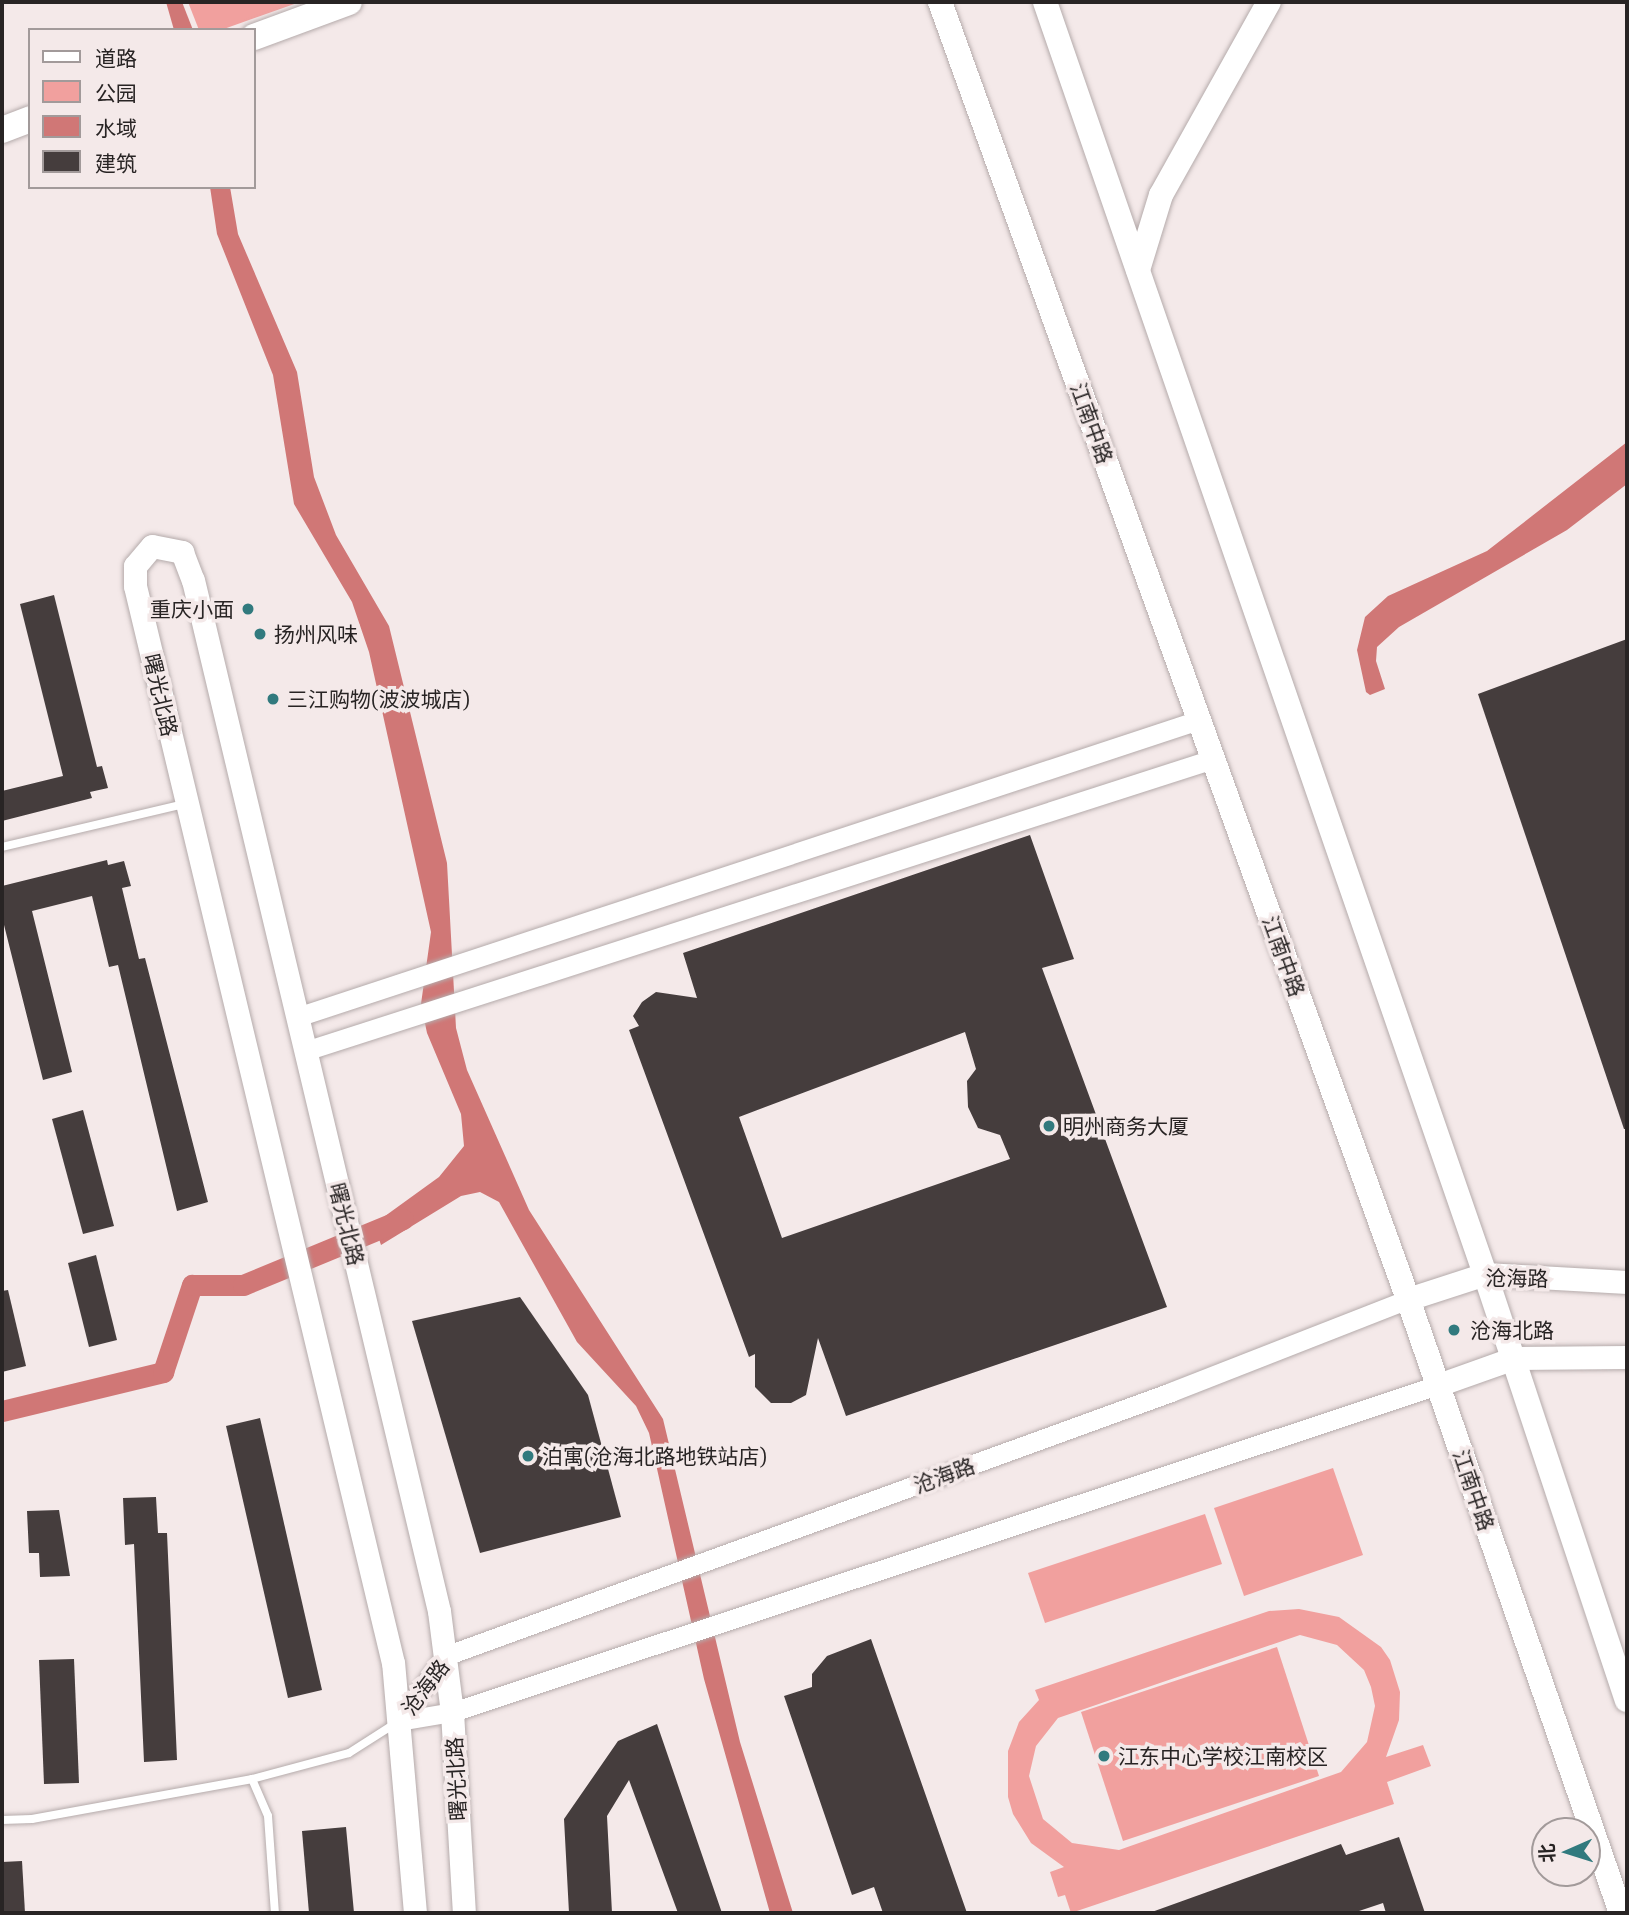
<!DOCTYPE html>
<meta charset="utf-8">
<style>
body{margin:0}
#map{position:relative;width:1629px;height:1915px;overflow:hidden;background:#f4e9e9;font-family:"Exo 2","Noto Sans SC",sans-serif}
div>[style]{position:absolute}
.green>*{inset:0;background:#f1a09e}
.water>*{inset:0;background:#d07776}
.canal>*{height:21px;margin:-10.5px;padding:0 10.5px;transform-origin:10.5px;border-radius:10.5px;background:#d07776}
.building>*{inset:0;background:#453d3d}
.roads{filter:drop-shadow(0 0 2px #b5abab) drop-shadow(0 0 2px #b5abab)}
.service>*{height:8px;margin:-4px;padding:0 4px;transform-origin:4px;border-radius:4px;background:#fff}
.tertiary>*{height:19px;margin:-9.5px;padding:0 9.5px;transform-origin:9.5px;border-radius:9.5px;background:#fff}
.secondary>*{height:23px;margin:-11.5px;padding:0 11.5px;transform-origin:11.5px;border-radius:11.5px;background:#fff}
.primary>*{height:24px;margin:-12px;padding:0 12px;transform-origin:12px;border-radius:12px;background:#fff}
.trunk>*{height:26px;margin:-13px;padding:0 13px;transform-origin:13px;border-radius:13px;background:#fff}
.dots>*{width:19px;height:19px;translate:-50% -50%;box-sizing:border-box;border:4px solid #f4e9e9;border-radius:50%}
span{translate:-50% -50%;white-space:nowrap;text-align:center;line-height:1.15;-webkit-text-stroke:7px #f4e9e9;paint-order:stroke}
.street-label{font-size:21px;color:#282424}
.poi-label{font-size:21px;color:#282424}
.right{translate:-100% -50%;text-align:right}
.left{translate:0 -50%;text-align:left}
.frame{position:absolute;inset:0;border:4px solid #282424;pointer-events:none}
.legend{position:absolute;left:28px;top:28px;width:228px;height:161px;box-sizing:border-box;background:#f4e9e9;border:2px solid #a29a9a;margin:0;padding:9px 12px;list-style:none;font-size:21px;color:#282424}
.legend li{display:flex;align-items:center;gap:14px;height:35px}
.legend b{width:35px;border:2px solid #a29a9a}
.north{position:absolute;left:1531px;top:1817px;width:70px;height:70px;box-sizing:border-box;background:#f4e9e9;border:2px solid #a29a9a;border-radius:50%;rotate:267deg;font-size:19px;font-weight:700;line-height:28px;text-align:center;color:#282424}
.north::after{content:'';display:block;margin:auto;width:24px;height:32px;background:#317a7e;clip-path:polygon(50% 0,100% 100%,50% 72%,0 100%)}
</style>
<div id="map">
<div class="green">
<div style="clip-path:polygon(188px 2px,300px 2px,221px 30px,199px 30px)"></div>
<div style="clip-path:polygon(1333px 1468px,1363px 1555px,1244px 1596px,1214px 1508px)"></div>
<div style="clip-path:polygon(1205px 1514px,1222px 1564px,1045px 1623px,1028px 1573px)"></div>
<div style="clip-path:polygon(evenodd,1299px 1609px,1339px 1617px,1381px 1647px,1390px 1660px,1400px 1692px,1399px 1720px,1386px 1757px,1423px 1745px,1431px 1766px,1387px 1782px,1394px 1804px,1071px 1913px,1065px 1895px,1058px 1897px,1050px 1872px,1064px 1867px,1031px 1843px,1013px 1814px,1008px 1797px,1008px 1751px,1019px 1722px,1039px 1700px,1035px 1690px,1269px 1611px,1299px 1609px,1300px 1635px,1337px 1645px,1364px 1670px,1371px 1687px,1375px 1706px,1367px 1742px,1341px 1772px,1119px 1850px,1072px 1843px,1043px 1819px,1029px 1776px,1036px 1746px,1058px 1718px,1300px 1635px)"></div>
<div style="clip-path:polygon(1277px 1647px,1319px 1776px,1123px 1841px,1081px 1712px)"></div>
</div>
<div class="water">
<div style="clip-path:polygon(166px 2px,182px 2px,193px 30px,174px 30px)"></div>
<div style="clip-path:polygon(210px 187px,230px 187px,238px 234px,297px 372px,314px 477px,336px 535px,389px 626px,447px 863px,456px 1028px,467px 1070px,529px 1210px,663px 1419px,740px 1742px,793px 1913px,770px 1913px,704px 1679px,649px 1433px,636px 1406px,577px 1342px,499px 1202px,480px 1192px,461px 1196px,381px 1245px,374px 1224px,439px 1177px,464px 1146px,461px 1114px,427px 1033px,421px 1004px,431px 932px,369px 652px,352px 602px,294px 504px,273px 375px,217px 234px)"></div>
<div style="clip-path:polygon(1627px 442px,1627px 484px,1567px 530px,1399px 627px,1377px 647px,1376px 661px,1385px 689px,1370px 695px,1366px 692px,1357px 650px,1365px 617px,1388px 596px,1487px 551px)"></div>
</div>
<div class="canal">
<div style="left:2px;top:1411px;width:166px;rotate:-13.6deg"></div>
<div style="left:163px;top:1372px;width:92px;rotate:-71.6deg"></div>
<div style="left:192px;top:1285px;width:51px"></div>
<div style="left:243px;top:1285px;width:173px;rotate:-22.4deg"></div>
</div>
<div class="building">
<div style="clip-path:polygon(54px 595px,97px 767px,102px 766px,108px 788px,90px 792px,92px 798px,2px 821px,2px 791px,63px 776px,20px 604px)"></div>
<div style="clip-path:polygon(1627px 639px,1627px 1129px,1624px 1129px,1478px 694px)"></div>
<div style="clip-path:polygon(evenodd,1030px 835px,1074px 959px,1042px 968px,1167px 1307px,846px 1416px,818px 1338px,806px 1395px,791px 1403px,771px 1403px,755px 1387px,755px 1354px,749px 1357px,629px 1030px,639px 1026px,633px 1016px,642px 1002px,656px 992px,697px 998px,683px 953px,1030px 835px,965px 1032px,976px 1069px,967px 1081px,968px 1107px,978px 1128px,1000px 1135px,1010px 1159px,782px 1238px,739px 1117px,965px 1032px)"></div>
<div style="clip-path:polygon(107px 860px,108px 865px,124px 861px,131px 886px,122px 888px,139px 959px,145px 958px,208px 1202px,177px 1211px,118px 965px,109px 967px,92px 896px,32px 911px,72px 1072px,43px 1080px,2px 917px,2px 886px)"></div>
<div style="clip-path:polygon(83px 1110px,114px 1226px,83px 1234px,52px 1119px)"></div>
<div style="clip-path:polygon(96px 1255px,117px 1340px,89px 1347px,68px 1263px)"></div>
<div style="clip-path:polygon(8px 1290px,26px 1366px,2px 1372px,2px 1291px)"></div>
<div style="clip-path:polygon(520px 1297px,588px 1395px,621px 1517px,480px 1553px,412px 1321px)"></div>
<div style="clip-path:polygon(260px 1418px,322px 1690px,288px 1698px,226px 1426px)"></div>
<div style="clip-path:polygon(156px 1497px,158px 1533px,167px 1533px,177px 1760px,144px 1762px,134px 1544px,125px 1545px,123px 1498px)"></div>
<div style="clip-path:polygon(59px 1510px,70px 1576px,40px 1577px,39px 1553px,29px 1553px,27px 1511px)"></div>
<div style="clip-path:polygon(871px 1639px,967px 1913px,883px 1913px,874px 1887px,852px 1895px,784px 1696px,812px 1687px,812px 1674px,827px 1656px)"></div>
<div style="clip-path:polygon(74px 1659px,79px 1783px,44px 1784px,39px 1660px)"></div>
<div style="clip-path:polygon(657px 1724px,722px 1913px,678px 1913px,629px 1780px,607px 1816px,612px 1913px,569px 1913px,564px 1819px,618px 1741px)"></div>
<div style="clip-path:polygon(346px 1827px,354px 1913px,309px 1913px,302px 1831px)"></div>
<div style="clip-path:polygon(1399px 1837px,1425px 1913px,1386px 1913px,1383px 1903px,1353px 1913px,1149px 1913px,1341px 1844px,1346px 1855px)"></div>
<div style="clip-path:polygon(22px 1861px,25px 1913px,2px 1913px,2px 1862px)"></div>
</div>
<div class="roads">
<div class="service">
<div style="left:2px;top:847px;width:187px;rotate:-13.3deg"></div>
<div style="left:252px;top:1779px;width:40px;rotate:66.6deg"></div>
<div style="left:268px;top:1816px;width:97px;rotate:85.9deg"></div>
<div style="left:2px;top:1820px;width:30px;rotate:-2deg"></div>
<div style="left:32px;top:1819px;width:224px;rotate:-10.3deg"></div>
<div style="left:252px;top:1779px;width:100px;rotate:-15deg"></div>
<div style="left:349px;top:1753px;width:56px;rotate:-32.6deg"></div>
</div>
<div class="tertiary">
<div style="left:297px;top:1017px;width:950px;rotate:-18.23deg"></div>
<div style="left:305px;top:1051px;width:954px;rotate:-17.83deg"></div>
<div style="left:399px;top:1721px;width:80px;rotate:-54.7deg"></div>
<div style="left:445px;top:1656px;width:773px;rotate:-19.98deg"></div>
<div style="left:1171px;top:1392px;width:255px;rotate:-21.4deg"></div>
<div style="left:399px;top:1721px;width:54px;rotate:-9.6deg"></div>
<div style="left:452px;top:1712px;width:1039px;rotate:-18.35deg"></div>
</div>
<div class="secondary">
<div style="left:1408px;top:1299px;width:81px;rotate:-18deg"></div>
<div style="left:1485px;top:1274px;width:142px;rotate:3.2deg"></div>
<div style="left:1438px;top:1385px;width:81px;rotate:-19.6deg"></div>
<div style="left:1514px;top:1358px;width:113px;rotate:-0.5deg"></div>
<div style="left:415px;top:1913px;width:251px;rotate:-95deg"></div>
<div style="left:393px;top:1663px;width:1107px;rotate:-103.47deg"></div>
<div style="left:135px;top:586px;width:20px;rotate:-90deg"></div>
<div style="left:135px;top:566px;width:26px;rotate:-50deg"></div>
<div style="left:152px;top:546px;width:31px;rotate:11deg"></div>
<div style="left:182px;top:552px;width:30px;rotate:69deg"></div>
<div style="left:193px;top:580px;width:1060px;rotate:76.58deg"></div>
<div style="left:439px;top:1611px;width:102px;rotate:82.7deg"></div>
<div style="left:452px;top:1712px;width:201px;rotate:86.6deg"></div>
</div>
<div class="primary">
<div style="left:940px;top:2px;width:1379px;rotate:70.16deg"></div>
<div style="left:1408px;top:1299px;width:650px;rotate:70.87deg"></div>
<div style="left:1045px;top:2px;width:1346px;rotate:70.92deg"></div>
<div style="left:1485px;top:1274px;width:449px;rotate:71.6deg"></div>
<div style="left:1138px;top:270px;width:78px;rotate:-73deg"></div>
<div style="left:1161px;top:195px;width:221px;rotate:-60.8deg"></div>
</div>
<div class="trunk">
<div style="left:254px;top:37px;width:101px;rotate:-20.2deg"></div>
<div style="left:2px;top:130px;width:30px;rotate:-21deg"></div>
</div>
</div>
<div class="dots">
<div style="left:248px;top:609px;background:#317a7e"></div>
<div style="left:260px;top:634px;background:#317a7e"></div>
<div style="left:273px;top:699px;background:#317a7e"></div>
<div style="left:1049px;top:1126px;background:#317a7e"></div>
<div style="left:1454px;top:1330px;background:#317a7e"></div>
<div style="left:528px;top:1456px;background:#317a7e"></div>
<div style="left:1104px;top:1756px;background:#317a7e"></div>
</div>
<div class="street-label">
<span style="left:1092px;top:423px;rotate:70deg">江南中路</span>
<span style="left:161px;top:695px;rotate:77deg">曙光北路</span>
<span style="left:1284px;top:956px;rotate:70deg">江南中路</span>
<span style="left:347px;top:1224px;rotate:76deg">曙光北路</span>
<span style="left:1517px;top:1278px;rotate:1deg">沧海路</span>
<span style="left:944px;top:1475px;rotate:-20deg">沧海路</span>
<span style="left:1474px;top:1490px;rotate:71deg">江南中路</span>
<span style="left:425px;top:1687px;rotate:-53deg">沧海路</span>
<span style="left:456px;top:1779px;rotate:-93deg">曙光北路</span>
</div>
<div class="poi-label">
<span class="right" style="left:234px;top:609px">重庆小面</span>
<span class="left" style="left:274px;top:634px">扬州风味</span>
<span class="left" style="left:287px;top:699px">三江购物(波波城店)</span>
<span class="left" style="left:1063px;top:1126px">明州商务大厦</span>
<span class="left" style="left:1470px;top:1330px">沧海北路</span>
<span class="left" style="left:542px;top:1456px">泊寓(沧海北路地铁站店)</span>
<span class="left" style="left:1118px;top:1756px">江东中心学校江南校区</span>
</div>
<div class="frame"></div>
<ul class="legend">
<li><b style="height:9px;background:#fff"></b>道路</li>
<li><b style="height:19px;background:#f1a09e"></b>公园</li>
<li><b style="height:19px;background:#d07776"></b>水域</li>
<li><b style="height:19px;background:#453d3d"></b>建筑</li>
</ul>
<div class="north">北</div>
</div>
